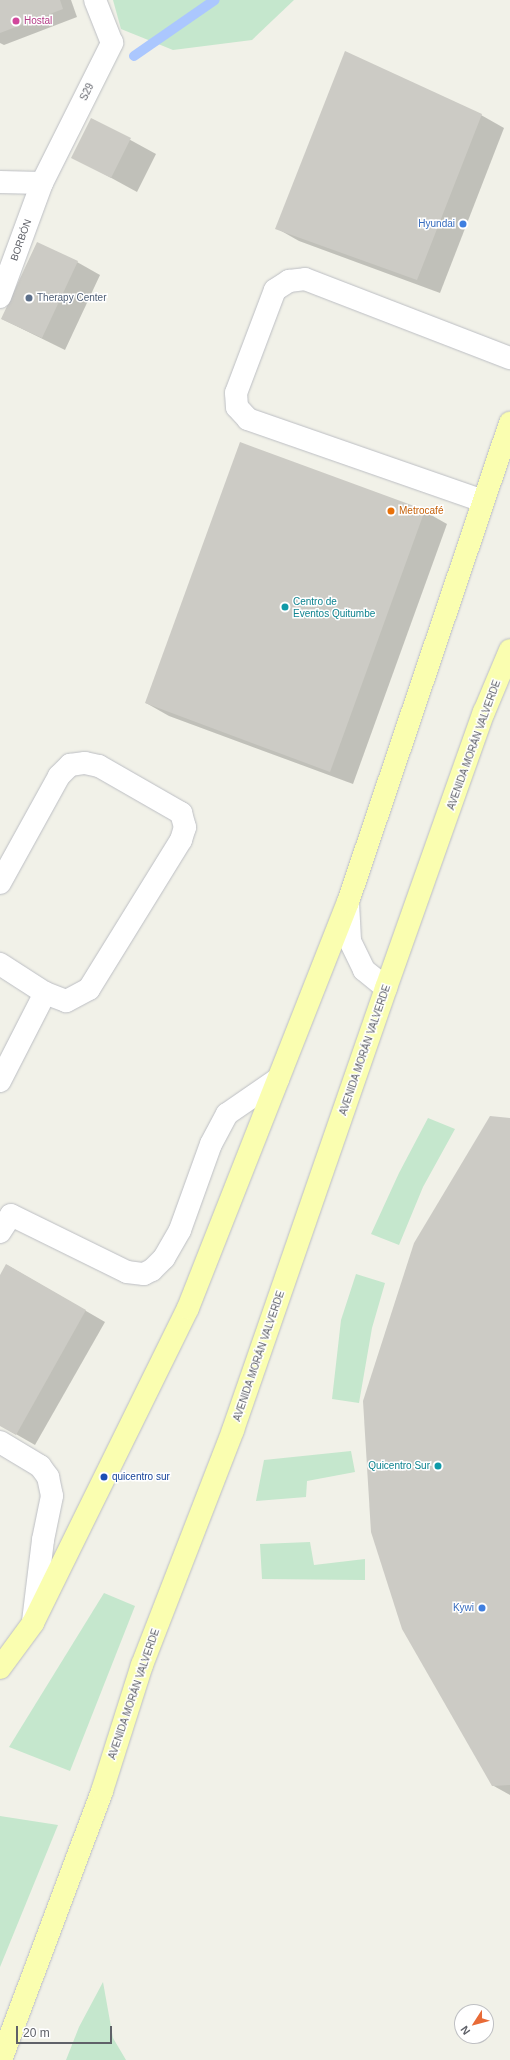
<!DOCTYPE html>
<meta charset="utf-8">
<style>
body{margin:0}
#map{position:relative;width:510px;height:2060px;overflow:hidden;background:#f1f1e8;font-family:Arial,sans-serif}
div>[style]{position:absolute}
.green>*{inset:0;background:#c5e7cd}
.shadow>*{inset:0;background:#0003}
.stream>*{height:10px;margin:-5px;padding:0 5px;transform-origin:5px;border-radius:5px;background:#abc7fe}
.building>*{inset:0;background:#cccbc5}
.roads{filter:drop-shadow(0 0 1px #bcbec3) drop-shadow(0 0 1px #bcbec3)}
.minor>*{height:22px;margin:-11px;padding:0 11px;transform-origin:11px;border-radius:11px;background:#fff}
.major>*{height:22px;margin:-11px;padding:0 11px;transform-origin:11px;border-radius:11px;background:#fafeb0}
.dots>*{width:11px;height:11px;translate:-50% -50%;box-sizing:border-box;border:2px solid #fff;border-radius:50%}
span{translate:-50% -50%;white-space:nowrap;text-align:center;line-height:1.15;-webkit-text-stroke:3px #fff;paint-order:stroke}
.hotel-label{font-size:10px;color:#b23c85}
.left{translate:0 -50%;text-align:left}
.street-label{font-size:10px;color:#5f6168}
.shop-label{font-size:10px;color:#366cbe}
.right{translate:-100% -50%;text-align:right}
.service-label{font-size:10px;color:#4e5e75}
.food-label{font-size:10px;color:#c56008}
.culture-label{font-size:10px;color:#0d838f}
.transit-label{font-size:10px;color:#164399}
.north{position:absolute;left:454px;top:2004px;width:40px;height:40px;box-sizing:border-box;background:#fff;border:1px solid #bfc0c3;border-radius:50%;rotate:234deg;font-size:11px;font-weight:700;line-height:16px;text-align:center;color:#5f6168}
.north::after{content:'';display:block;margin:auto;width:14px;height:18px;background:#e86b37;clip-path:polygon(50% 0,100% 100%,50% 72%,0 100%)}
.scale{position:absolute;left:16px;top:2026px;width:96px;height:18px;box-sizing:border-box;border:2px solid #5f6168;border-top:0;padding-left:5px;font-size:12px;line-height:14px;white-space:nowrap;color:#5f6168;-webkit-text-stroke:3px #fff;paint-order:stroke}
</style>
<div id="map">
<div class="green">
<div style="clip-path:polygon(113px 0,294px 0,252px 40px,173px 50px,121px 29px)"></div>
<div style="clip-path:polygon(428px 1118px,455px 1129px,423px 1187px,399px 1245px,371px 1234px,399px 1173px)"></div>
<div style="clip-path:polygon(356px 1274px,385px 1283px,372px 1328px,359px 1403px,332px 1399px,341px 1320px)"></div>
<div style="clip-path:polygon(351px 1451px,355px 1472px,307px 1481px,306px 1497px,256px 1501px,264px 1460px)"></div>
<div style="clip-path:polygon(310px 1542px,314px 1565px,365px 1559px,365px 1580px,262px 1579px,260px 1544px)"></div>
<div style="clip-path:polygon(104px 1593px,135px 1606px,70px 1771px,9px 1747px)"></div>
<div style="clip-path:polygon(0 1816px,58px 1825px,0 1967px)"></div>
<div style="clip-path:polygon(103px 1982px,113px 2038px,126px 2060px,66px 2060px,79px 2027px)"></div>
</div>
<div class="shadow">
<div style="clip-path:polygon(0 0,71px 0,77px 17px,4px 45px,0 43px)"></div>
<div style="clip-path:polygon(481px 115px,504px 128px,440px 293px,299px 241px,276px 228px)"></div>
<div style="clip-path:polygon(92px 119px,156px 154px,137px 192px,73px 157px)"></div>
<div style="clip-path:polygon(77px 262px,100px 275px,65px 350px,2px 319px)"></div>
<div style="clip-path:polygon(424px 511px,447px 524px,353px 784px,169px 716px,146px 703px)"></div>
<div style="clip-path:polygon(510px 1119px,510px 1795px,492px 1785px)"></div>
<div style="clip-path:polygon(7px 1265px,105px 1322px,35px 1445px,0 1425px,0 1277px)"></div>
</div>
<div class="stream">
<div style="left:134px;top:56px;width:98px;rotate:-34.7deg"></div>
</div>
<div class="building">
<div style="clip-path:polygon(0 0,60px 0,63px 9px,0 33px)"></div>
<div style="clip-path:polygon(345px 51px,482px 114px,417px 280px,275px 229px)"></div>
<div style="clip-path:polygon(91px 118px,131px 138px,111px 178px,71px 158px)"></div>
<div style="clip-path:polygon(37px 242px,78px 261px,42px 338px,1px 319px)"></div>
<div style="clip-path:polygon(240px 442px,425px 510px,330px 772px,145px 703px)"></div>
<div style="clip-path:polygon(490px 1116px,510px 1118px,510px 1785px,492px 1786px,402px 1629px,371px 1532px,363px 1401px,414px 1243px)"></div>
<div style="clip-path:polygon(6px 1264px,86px 1310px,16px 1435px,0 1426px,0 1275px)"></div>
</div>
<div class="roads">
<div class="minor">
<div style="left:0;top:182px;width:42px;rotate:1.4deg"></div>
<div style="left:0;top:297px;width:121px;rotate:-69.8deg"></div>
<div style="left:42px;top:183px;width:157px;rotate:-63.4deg"></div>
<div style="left:112px;top:43px;width:46px;rotate:-111.6deg"></div>
<div style="left:483px;top:501px;width:249px;rotate:-160.8deg"></div>
<div style="left:248px;top:419px;width:16px;rotate:-133deg"></div>
<div style="left:237px;top:407px;width:14px;rotate:-94deg"></div>
<div style="left:236px;top:393px;width:110px;rotate:-69.3deg"></div>
<div style="left:275px;top:290px;width:17px;rotate:-33deg"></div>
<div style="left:289px;top:281px;width:16px;rotate:-7deg"></div>
<div style="left:305px;top:279px;width:220px;rotate:21.1deg"></div>
<div style="left:0;top:883px;width:122px;rotate:-61.1deg"></div>
<div style="left:59px;top:776px;width:16px;rotate:-45deg"></div>
<div style="left:70px;top:765px;width:15px;rotate:-8deg"></div>
<div style="left:85px;top:763px;width:14px;rotate:12deg"></div>
<div style="left:99px;top:766px;width:95px;rotate:29.8deg"></div>
<div style="left:181px;top:813px;width:15px;rotate:74deg"></div>
<div style="left:185px;top:827px;width:14px;rotate:107deg"></div>
<div style="left:181px;top:840px;width:175px;rotate:121.7deg"></div>
<div style="left:89px;top:989px;width:26px;rotate:152deg"></div>
<div style="left:66px;top:1001px;width:22px;rotate:-159deg"></div>
<div style="left:45px;top:993px;width:54px;rotate:-147.2deg"></div>
<div style="left:348px;top:902px;width:39px;rotate:87deg"></div>
<div style="left:350px;top:941px;width:32px;rotate:64deg"></div>
<div style="left:364px;top:970px;width:28px;rotate:39deg"></div>
<div style="left:0;top:1081px;width:99px;rotate:-62.9deg"></div>
<div style="left:0;top:1232px;width:20px;rotate:-57deg"></div>
<div style="left:11px;top:1215px;width:129px;rotate:26.2deg"></div>
<div style="left:127px;top:1272px;width:17px;rotate:7deg"></div>
<div style="left:144px;top:1274px;width:9px;rotate:-27deg"></div>
<div style="left:152px;top:1270px;width:17px;rotate:-45deg"></div>
<div style="left:164px;top:1258px;width:32px;rotate:-60deg"></div>
<div style="left:180px;top:1230px;width:91px;rotate:-70.2deg"></div>
<div style="left:211px;top:1144px;width:34px;rotate:-62deg"></div>
<div style="left:227px;top:1114px;width:62px;rotate:-34.5deg"></div>
<div style="left:0;top:1442px;width:47px;rotate:31deg"></div>
<div style="left:40px;top:1466px;width:14px;rotate:54deg"></div>
<div style="left:48px;top:1477px;width:19px;rotate:78deg"></div>
<div style="left:52px;top:1496px;width:45px;rotate:101.6deg"></div>
<div style="left:43px;top:1540px;width:82px;rotate:97deg"></div>
</div>
<div class="major">
<div style="left:0;top:1668px;width:56px;rotate:-53.7deg"></div>
<div style="left:33px;top:1623px;width:351px;rotate:-63.8deg"></div>
<div style="left:188px;top:1308px;width:436px;rotate:-68.5deg"></div>
<div style="left:348px;top:902px;width:506px;rotate:-71.31deg"></div>
<div style="left:1px;top:2060px;width:287px;rotate:-69.4deg"></div>
<div style="left:102px;top:1791px;width:132px;rotate:-72.4deg"></div>
<div style="left:142px;top:1665px;width:252px;rotate:-68.8deg"></div>
<div style="left:233px;top:1430px;width:468px;rotate:-70.9deg"></div>
<div style="left:386px;top:988px;width:293px;rotate:-70.5deg"></div>
<div style="left:484px;top:712px;width:67px;rotate:-67.2deg"></div>
</div>
</div>
<div class="dots">
<div style="left:16px;top:21px;background:#d1479c"></div>
<div style="left:463px;top:224px;background:#3f7fe0"></div>
<div style="left:29px;top:298px;background:#5c6f8a"></div>
<div style="left:391px;top:511px;background:#e8710a"></div>
<div style="left:285px;top:607px;background:#0f9aa8"></div>
<div style="left:438px;top:1466px;background:#0f9aa8"></div>
<div style="left:104px;top:1477px;background:#1a4fb4"></div>
<div style="left:482px;top:1608px;background:#3f7fe0"></div>
</div>
<div class="hotel-label">
<span class="left" style="left:24px;top:21px">Hostal</span>
</div>
<div class="street-label">
<span style="left:87px;top:92px;rotate:-64deg">S29</span>
<span style="left:21px;top:240px;rotate:-70deg">BORBÓN</span>
<span style="left:474px;top:745px;rotate:-70deg">AVENIDA MORÁN VALVERDE</span>
<span style="left:365px;top:1050px;rotate:-71deg">AVENIDA MORÁN VALVERDE</span>
<span style="left:259px;top:1356px;rotate:-71deg">AVENIDA MORÁN VALVERDE</span>
<span style="left:134px;top:1694px;rotate:-71deg">AVENIDA MORÁN VALVERDE</span>
</div>
<div class="shop-label">
<span class="right" style="left:455px;top:224px">Hyundai</span>
<span class="right" style="left:474px;top:1608px">Kywi</span>
</div>
<div class="service-label">
<span class="left" style="left:37px;top:298px">Therapy Center</span>
</div>
<div class="food-label">
<span class="left" style="left:399px;top:511px">Metrocafé</span>
</div>
<div class="culture-label">
<span class="left" style="left:293px;top:607px">Centro de<br>Eventos Quitumbe</span>
<span class="right" style="left:430px;top:1466px">Quicentro Sur</span>
</div>
<div class="transit-label">
<span class="left" style="left:112px;top:1477px">quicentro sur</span>
</div>
<div class="north">N</div>
<div class="scale">20 m</div>
</div>
